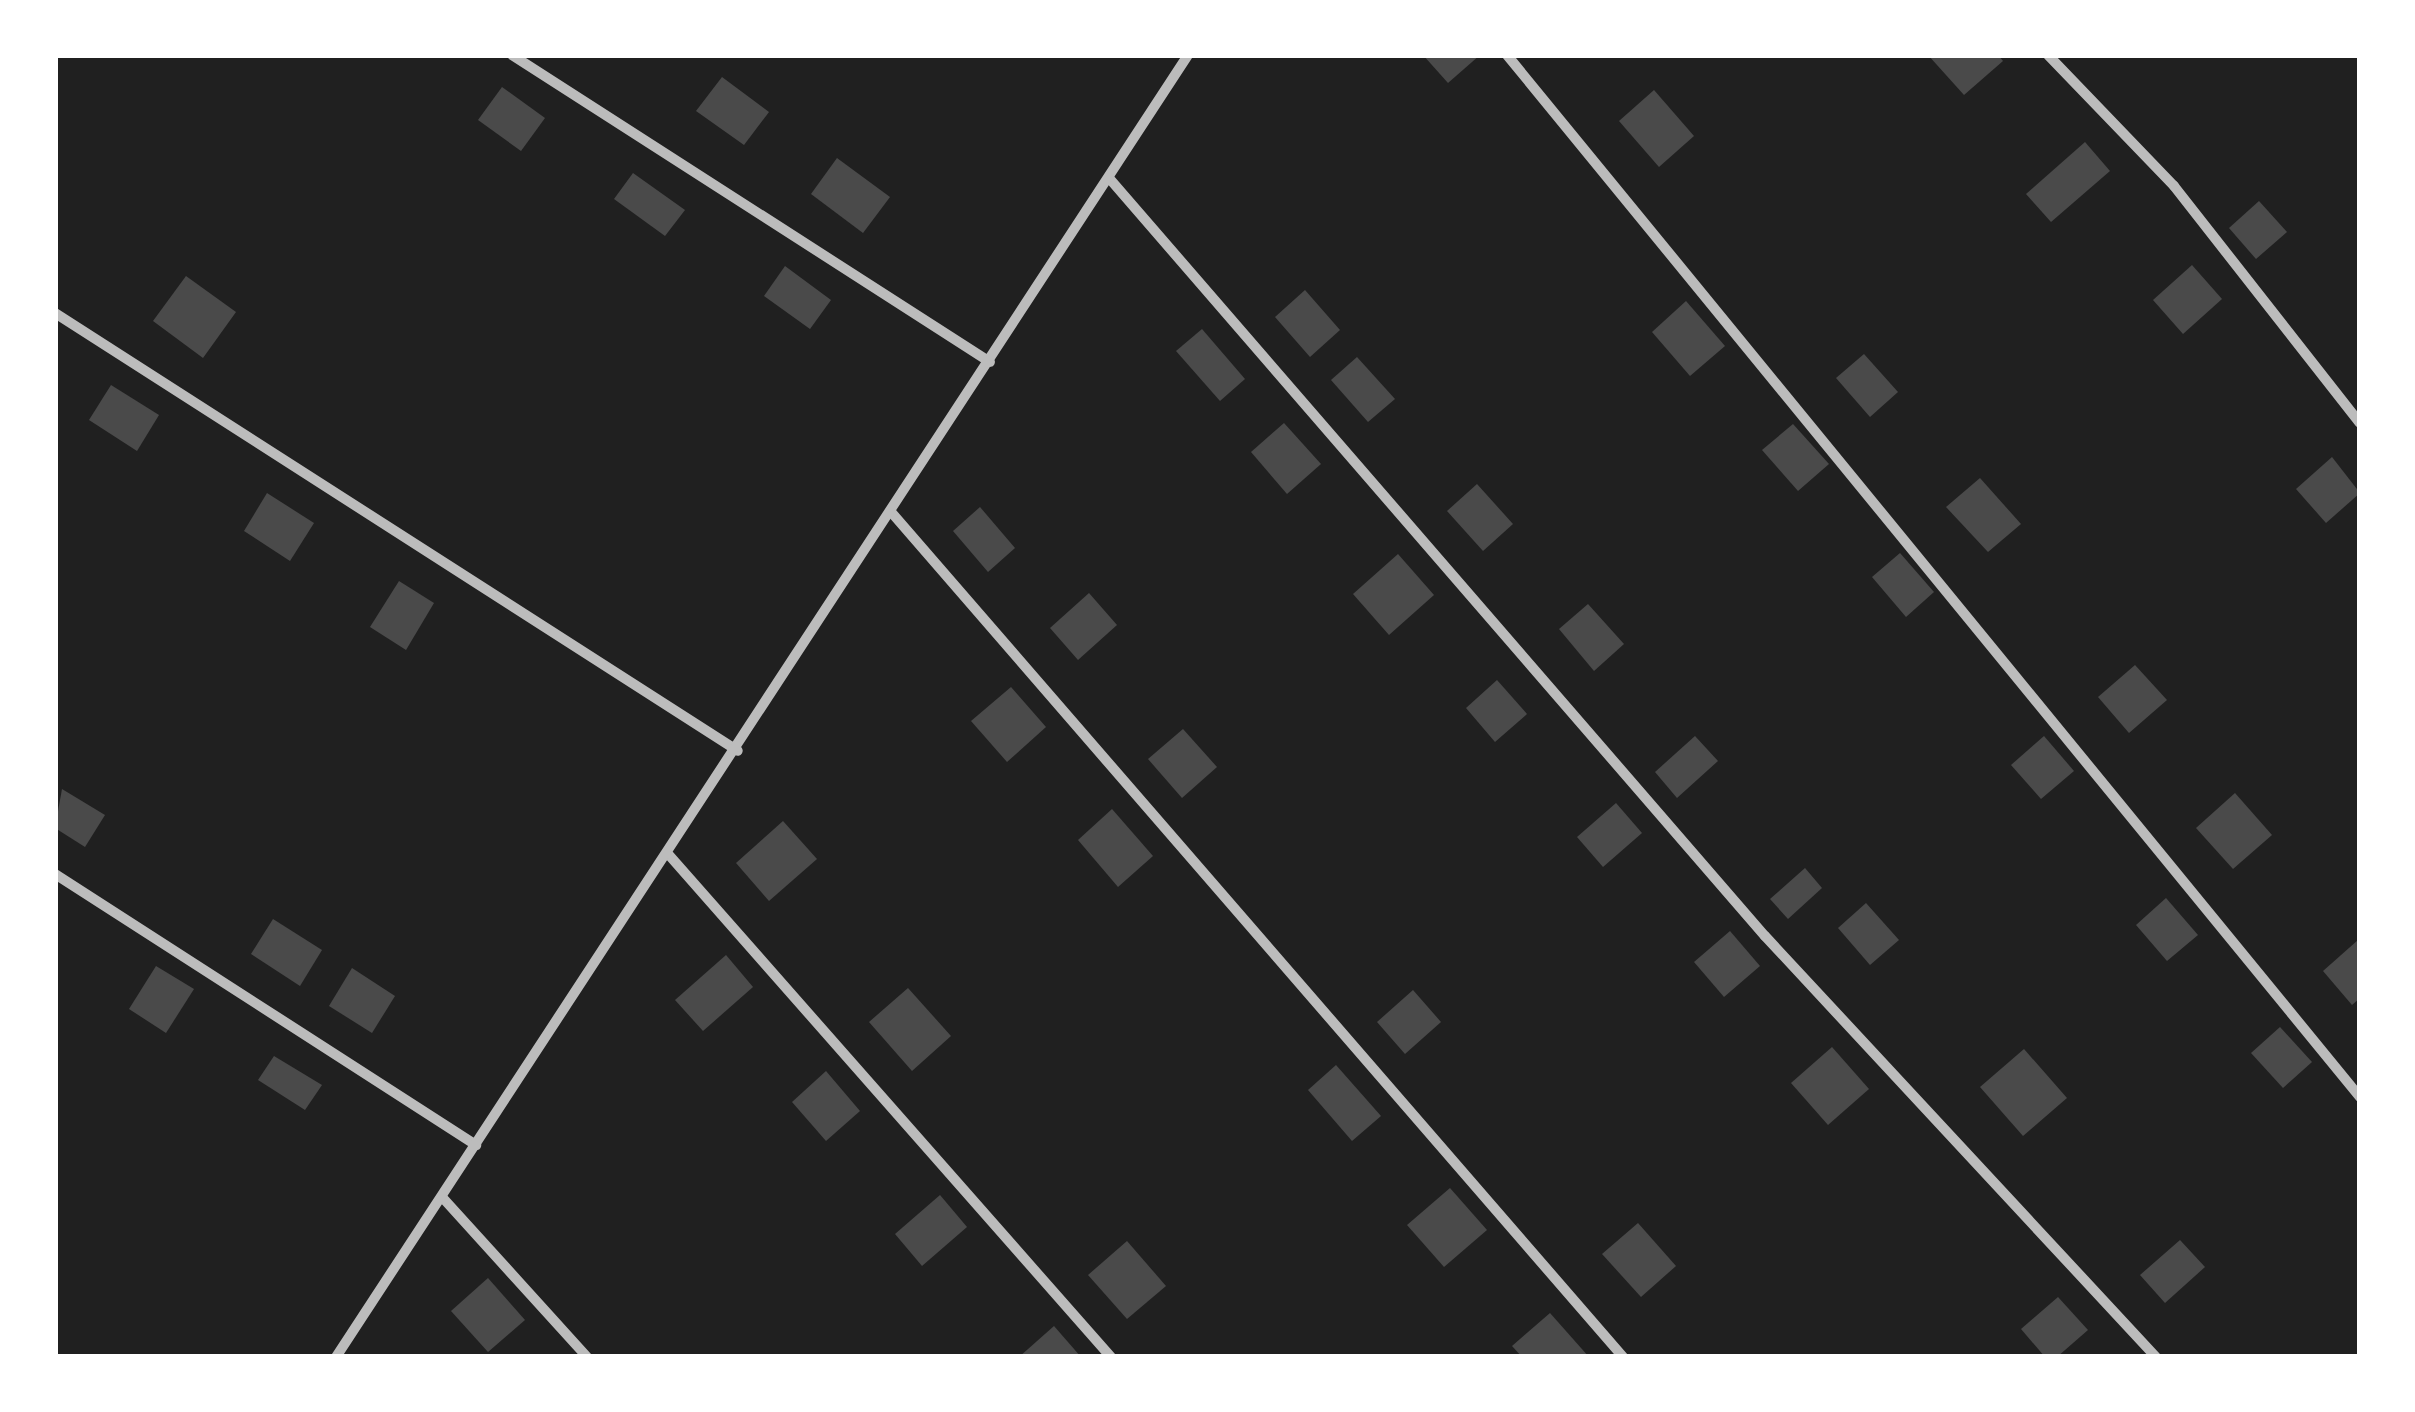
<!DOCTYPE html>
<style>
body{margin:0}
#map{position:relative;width:2415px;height:1412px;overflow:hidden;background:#111;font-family:"Nunito Sans",sans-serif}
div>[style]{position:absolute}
.green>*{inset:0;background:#202020}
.building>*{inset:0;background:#4a4a4a}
.minor>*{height:10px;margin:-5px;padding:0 5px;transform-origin:5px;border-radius:5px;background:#bcbcbc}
span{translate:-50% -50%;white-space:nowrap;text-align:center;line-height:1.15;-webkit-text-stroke:10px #fff;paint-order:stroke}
.frame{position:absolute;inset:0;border:58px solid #fff;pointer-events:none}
</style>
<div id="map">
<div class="green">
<div style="clip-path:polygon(55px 55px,2360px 55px,2360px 1357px,55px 1357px)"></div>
</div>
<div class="building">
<div style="clip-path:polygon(1423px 55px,1480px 55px,1448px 83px)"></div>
<div style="clip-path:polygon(1928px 55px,1998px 55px,2003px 61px,1964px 95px)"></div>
<div style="clip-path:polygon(722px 77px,769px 112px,744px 145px,696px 111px)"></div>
<div style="clip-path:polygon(502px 87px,545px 118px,521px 151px,478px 120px)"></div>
<div style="clip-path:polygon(1654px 90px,1694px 136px,1659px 167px,1619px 121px)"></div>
<div style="clip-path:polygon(2085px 142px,2110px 171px,2051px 222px,2026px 194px)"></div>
<div style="clip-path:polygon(837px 158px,890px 197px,863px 233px,811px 194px)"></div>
<div style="clip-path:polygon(633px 173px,685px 210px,665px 236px,614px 199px)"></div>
<div style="clip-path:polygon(2259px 201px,2287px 232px,2256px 259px,2229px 228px)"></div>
<div style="clip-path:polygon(2192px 265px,2222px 299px,2183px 334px,2153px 300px)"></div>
<div style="clip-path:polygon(785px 266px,831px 300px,810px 329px,764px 296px)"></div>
<div style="clip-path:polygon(186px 276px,236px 312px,203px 358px,153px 321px)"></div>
<div style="clip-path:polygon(1305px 290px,1340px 330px,1310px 357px,1275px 317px)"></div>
<div style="clip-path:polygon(1686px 301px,1725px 346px,1690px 376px,1652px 332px)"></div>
<div style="clip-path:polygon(1202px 329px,1245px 379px,1220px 401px,1176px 351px)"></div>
<div style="clip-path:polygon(1864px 354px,1898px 392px,1870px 417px,1836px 378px)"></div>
<div style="clip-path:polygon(1357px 357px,1395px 399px,1368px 422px,1331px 380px)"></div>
<div style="clip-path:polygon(111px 385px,159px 415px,137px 451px,89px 420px)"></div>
<div style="clip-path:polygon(1284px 423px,1321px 464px,1287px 494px,1251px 452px)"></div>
<div style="clip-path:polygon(1793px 424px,1829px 464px,1798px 491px,1762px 450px)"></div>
<div style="clip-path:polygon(2332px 457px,2360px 493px,2326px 523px,2296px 489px)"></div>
<div style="clip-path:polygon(1980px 478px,2021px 524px,1988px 552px,1946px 507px)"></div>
<div style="clip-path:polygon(1477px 484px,1513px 524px,1483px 551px,1447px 511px)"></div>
<div style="clip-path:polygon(267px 493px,314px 523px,290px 561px,244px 531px)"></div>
<div style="clip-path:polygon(980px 507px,1015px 548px,988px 572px,953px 531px)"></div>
<div style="clip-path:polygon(1900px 553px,1934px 592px,1906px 617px,1872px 577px)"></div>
<div style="clip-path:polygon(1398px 554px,1434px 595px,1389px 635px,1353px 594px)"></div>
<div style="clip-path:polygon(399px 581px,434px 603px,406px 650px,370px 627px)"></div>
<div style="clip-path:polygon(1089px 593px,1117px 625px,1078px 660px,1050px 628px)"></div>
<div style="clip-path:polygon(1588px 604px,1624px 644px,1594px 671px,1559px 629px)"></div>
<div style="clip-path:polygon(2135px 665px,2167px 700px,2129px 733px,2098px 697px)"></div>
<div style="clip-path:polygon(1497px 680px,1527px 714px,1495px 742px,1466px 708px)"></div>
<div style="clip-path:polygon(1011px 687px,1046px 727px,1007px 762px,971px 721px)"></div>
<div style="clip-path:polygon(1183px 729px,1217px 767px,1182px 798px,1148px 759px)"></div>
<div style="clip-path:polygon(1695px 736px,1718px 761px,1677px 798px,1655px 772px)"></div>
<div style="clip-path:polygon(2044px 736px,2074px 771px,2041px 799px,2011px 765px)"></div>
<div style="clip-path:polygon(62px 789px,105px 815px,85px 847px,55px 828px)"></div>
<div style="clip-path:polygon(2235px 793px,2272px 835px,2233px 869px,2196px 828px)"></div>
<div style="clip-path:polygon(1616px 803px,1642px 833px,1603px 867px,1577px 837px)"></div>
<div style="clip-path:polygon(1112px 809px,1153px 856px,1118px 887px,1078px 840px)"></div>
<div style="clip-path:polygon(783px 821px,817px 859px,769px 901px,736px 863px)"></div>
<div style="clip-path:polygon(1805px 868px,1822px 888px,1788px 919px,1770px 899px)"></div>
<div style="clip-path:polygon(2166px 898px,2198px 935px,2167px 961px,2136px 925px)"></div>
<div style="clip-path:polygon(1866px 903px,1899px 940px,1870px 965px,1838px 928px)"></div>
<div style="clip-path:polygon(273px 919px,322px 950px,300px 986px,251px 954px)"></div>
<div style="clip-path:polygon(1730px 931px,1760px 966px,1724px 997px,1694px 962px)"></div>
<div style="clip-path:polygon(2358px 940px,2360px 998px,2352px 1005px,2323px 971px)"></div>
<div style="clip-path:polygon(726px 955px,753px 987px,703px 1031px,675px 1000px)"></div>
<div style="clip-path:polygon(156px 966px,194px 989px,166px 1033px,129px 1009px)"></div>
<div style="clip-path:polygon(352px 968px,395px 996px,372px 1033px,329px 1006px)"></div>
<div style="clip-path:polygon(908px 988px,951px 1036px,912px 1071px,869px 1022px)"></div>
<div style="clip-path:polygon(1413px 990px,1441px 1022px,1405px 1054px,1377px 1022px)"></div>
<div style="clip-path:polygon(2280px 1027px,2312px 1062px,2283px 1088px,2251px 1053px)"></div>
<div style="clip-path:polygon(1832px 1047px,1869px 1089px,1828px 1125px,1791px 1083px)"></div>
<div style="clip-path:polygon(2024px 1049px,2067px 1098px,2023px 1136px,1980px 1087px)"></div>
<div style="clip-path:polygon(274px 1056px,322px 1085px,305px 1110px,258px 1080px)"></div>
<div style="clip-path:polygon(1336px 1065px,1381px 1116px,1352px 1141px,1308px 1090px)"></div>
<div style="clip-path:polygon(826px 1071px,860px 1111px,826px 1141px,792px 1102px)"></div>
<div style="clip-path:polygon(1450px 1188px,1487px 1230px,1444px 1267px,1407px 1225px)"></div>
<div style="clip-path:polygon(940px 1195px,967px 1227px,922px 1266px,895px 1234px)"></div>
<div style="clip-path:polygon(1638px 1223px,1676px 1266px,1641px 1297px,1602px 1254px)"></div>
<div style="clip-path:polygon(2180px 1240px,2205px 1267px,2165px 1303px,2140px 1275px)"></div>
<div style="clip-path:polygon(1127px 1241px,1166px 1286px,1127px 1319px,1088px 1275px)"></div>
<div style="clip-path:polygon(488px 1278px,525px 1320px,488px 1352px,451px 1311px)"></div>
<div style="clip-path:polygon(2058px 1297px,2088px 1330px,2057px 1357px,2045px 1357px,2021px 1329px)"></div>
<div style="clip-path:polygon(1550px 1313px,1589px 1357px,1522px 1357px,1512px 1346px)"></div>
<div style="clip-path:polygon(1054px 1326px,1081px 1357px,1019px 1357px)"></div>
</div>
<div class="minor">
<div style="left:512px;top:55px;width:568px;rotate:32.71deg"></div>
<div style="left:1507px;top:55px;width:1347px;rotate:50.7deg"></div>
<div style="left:2048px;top:55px;width:182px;rotate:46.1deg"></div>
<div style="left:2174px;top:186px;width:301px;rotate:51.9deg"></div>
<div style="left:1109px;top:178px;width:1002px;rotate:49.13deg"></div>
<div style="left:1765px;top:936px;width:575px;rotate:47.12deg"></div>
<div style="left:55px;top:313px;width:811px;rotate:32.67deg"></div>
<div style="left:892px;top:513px;width:1117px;rotate:49.1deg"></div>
<div style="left:669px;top:855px;width:669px;rotate:48.64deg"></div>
<div style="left:55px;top:874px;width:501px;rotate:32.77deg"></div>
<div style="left:442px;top:1197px;width:216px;rotate:47.8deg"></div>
<div style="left:336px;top:1357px;width:1556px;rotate:-56.8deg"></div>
</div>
<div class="frame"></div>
</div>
